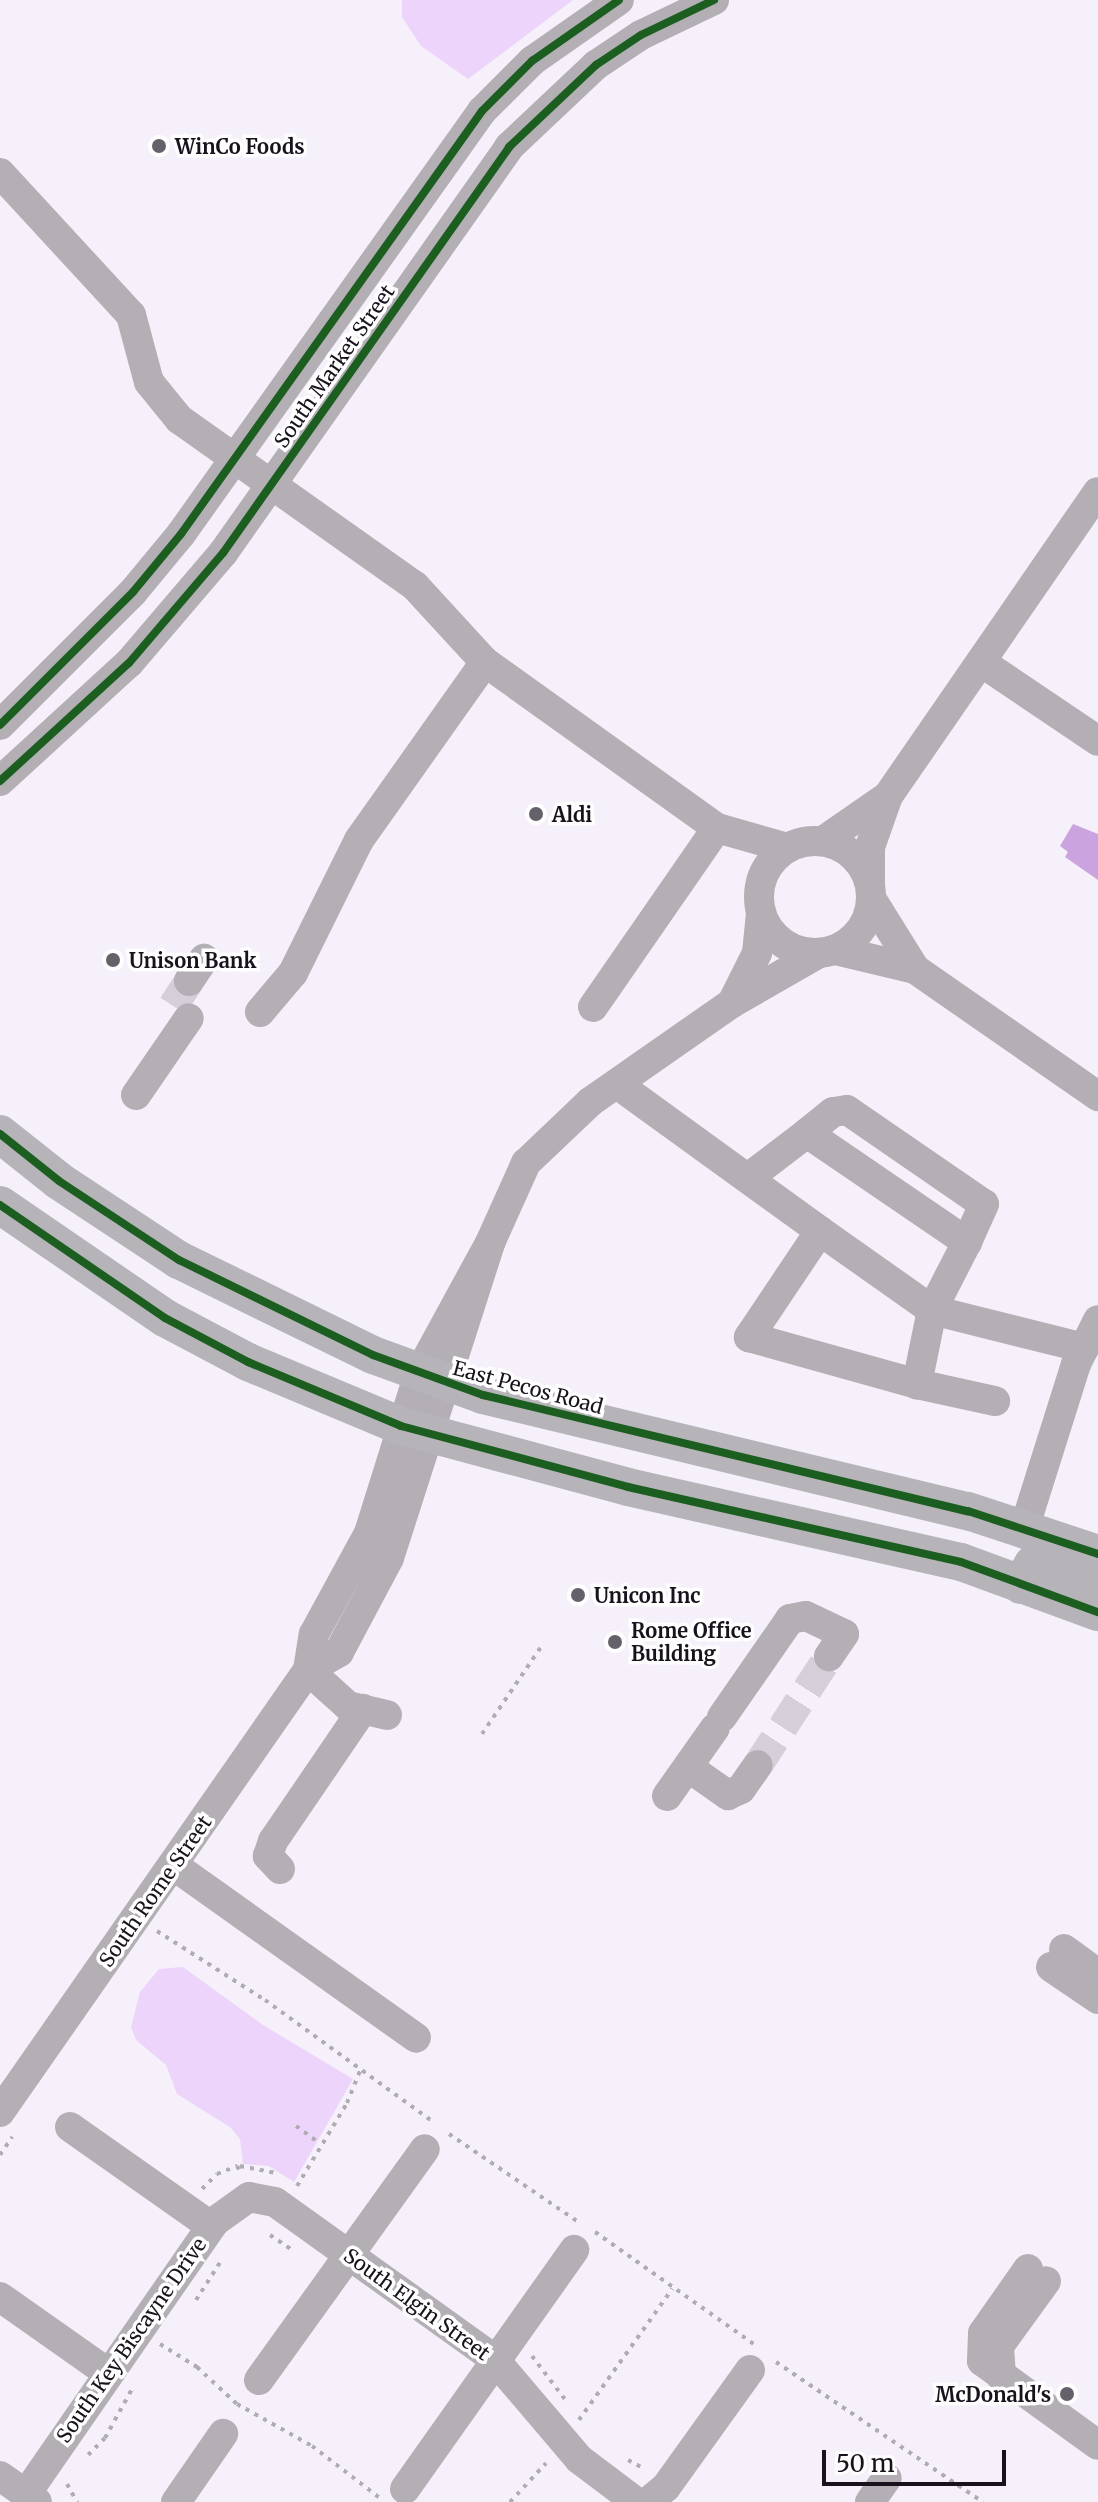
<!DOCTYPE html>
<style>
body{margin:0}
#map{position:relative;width:1098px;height:2502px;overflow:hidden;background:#f6f0fa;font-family:Merriweather,serif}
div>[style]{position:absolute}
.green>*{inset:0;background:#ecd4fa}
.water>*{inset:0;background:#caa3df}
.minor-tunnel>*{height:30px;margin-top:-15px;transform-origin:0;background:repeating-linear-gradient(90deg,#d5cfd9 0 30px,transparent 0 45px)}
.path>*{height:4px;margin-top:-2px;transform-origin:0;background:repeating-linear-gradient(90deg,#b0adb2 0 4px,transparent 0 10px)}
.minor>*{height:30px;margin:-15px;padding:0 15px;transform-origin:15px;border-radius:15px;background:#b3afb5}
.minor>.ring{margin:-15px;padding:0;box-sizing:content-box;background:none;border:30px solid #b3afb5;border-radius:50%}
.major>*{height:38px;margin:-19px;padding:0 19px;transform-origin:19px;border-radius:19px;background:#b6b3b9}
.cycleway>*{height:8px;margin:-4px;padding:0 4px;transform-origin:4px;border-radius:4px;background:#1b5e20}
.dots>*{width:22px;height:22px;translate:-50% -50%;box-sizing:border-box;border:4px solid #fefefe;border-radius:50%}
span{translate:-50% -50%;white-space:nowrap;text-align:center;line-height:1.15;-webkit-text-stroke:7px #fefefe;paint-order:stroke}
.poi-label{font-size:20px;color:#18121c;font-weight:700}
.left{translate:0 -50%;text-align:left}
.right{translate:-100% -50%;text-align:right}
.street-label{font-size:20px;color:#18121c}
.scale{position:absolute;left:822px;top:2450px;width:184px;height:36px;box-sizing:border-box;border:4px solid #18121c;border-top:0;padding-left:10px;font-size:24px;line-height:28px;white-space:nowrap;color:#18121c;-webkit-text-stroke:6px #fefefe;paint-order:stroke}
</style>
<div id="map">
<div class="green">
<div style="clip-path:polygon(402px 0,573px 0,468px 79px,421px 46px,402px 17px)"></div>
<div style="clip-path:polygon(183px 1967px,263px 2025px,353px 2079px,294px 2182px,269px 2166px,243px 2164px,240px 2139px,230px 2127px,177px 2094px,166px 2065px,136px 2040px,131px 2027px,140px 1992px,159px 1969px)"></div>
</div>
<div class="water">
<div style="clip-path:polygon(1073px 824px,1098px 834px,1098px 880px,1065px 857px,1068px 852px,1060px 846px)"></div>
</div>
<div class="minor-tunnel">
<div style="left:173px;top:1006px;width:30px;rotate:-57deg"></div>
<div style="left:758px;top:1765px;width:130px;rotate:-56.9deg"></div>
</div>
<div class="path">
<div style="left:482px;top:1734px;width:105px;rotate:-55.9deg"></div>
<div style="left:157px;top:1931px;width:128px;rotate:32.6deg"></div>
<div style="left:265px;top:2000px;width:206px;rotate:35.9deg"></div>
<div style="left:296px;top:2126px;width:29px;rotate:36deg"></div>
<div style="left:449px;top:2134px;width:158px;rotate:34.2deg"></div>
<div style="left:0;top:2155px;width:22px;rotate:-56deg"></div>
<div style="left:240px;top:2166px;width:37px;rotate:11deg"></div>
<div style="left:297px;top:2186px;width:97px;rotate:-58.9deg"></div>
<div style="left:347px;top:2103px;width:38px;rotate:-68deg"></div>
<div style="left:202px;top:2189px;width:21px;rotate:-45deg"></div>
<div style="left:217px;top:2174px;width:22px;rotate:-22deg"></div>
<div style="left:237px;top:2166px;width:6px;rotate:59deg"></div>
<div style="left:595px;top:2232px;width:194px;rotate:35.2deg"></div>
<div style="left:270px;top:2235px;width:27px;rotate:34deg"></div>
<div style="left:196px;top:2300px;width:46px;rotate:-57.3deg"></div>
<div style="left:160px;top:2344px;width:44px;rotate:31.9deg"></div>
<div style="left:197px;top:2367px;width:54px;rotate:42.8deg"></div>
<div style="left:237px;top:2404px;width:86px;rotate:29.2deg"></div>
<div style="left:312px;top:2446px;width:87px;rotate:37.5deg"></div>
<div style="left:532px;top:2356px;width:58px;rotate:52.7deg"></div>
<div style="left:776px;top:2362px;width:250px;rotate:34.1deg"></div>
<div style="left:579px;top:2420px;width:161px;rotate:-54.6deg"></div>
<div style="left:88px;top:2455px;width:24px;rotate:-45deg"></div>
<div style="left:105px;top:2438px;width:58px;rotate:-61.2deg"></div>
<div style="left:628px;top:2460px;width:19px;rotate:28deg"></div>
<div style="left:67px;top:2484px;width:21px;rotate:61deg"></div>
<div style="left:510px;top:2502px;width:53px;rotate:-47.3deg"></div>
</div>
<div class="minor">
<div style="left:0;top:173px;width:193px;rotate:47.3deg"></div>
<div style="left:131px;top:315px;width:69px;rotate:75deg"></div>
<div style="left:149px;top:382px;width:48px;rotate:51deg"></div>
<div style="left:179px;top:419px;width:289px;rotate:35.3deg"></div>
<div style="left:415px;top:586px;width:103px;rotate:47.4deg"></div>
<div style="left:485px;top:662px;width:285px;rotate:35.6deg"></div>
<div style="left:717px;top:828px;width:73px;rotate:15.9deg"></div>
<div style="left:981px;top:662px;width:141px;rotate:34deg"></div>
<div style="left:0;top:725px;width:188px;rotate:-45deg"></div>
<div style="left:133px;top:592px;width:75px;rotate:-50.4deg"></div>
<div style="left:181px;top:534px;width:519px;rotate:-54.56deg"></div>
<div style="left:482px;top:111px;width:71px;rotate:-45deg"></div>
<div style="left:532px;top:61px;width:106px;rotate:-35deg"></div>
<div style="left:0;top:781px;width:175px;rotate:-42.5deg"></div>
<div style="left:129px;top:663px;width:145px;rotate:-49.5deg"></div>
<div style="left:223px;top:553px;width:497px;rotate:-54.8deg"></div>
<div style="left:509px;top:147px;width:120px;rotate:-43.3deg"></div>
<div style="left:596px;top:65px;width:54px;rotate:-33.7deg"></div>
<div style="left:641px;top:35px;width:81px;rotate:-25.6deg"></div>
<div class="ring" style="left:759px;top:841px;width:82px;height:82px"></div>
<div style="left:823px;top:841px;width:79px;rotate:-34.7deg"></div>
<div style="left:870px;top:884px;width:37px;rotate:-90deg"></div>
<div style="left:870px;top:847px;width:54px;rotate:-70.6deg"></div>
<div style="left:888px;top:796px;width:369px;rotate:-55.4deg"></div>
<div style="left:872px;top:900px;width:81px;rotate:58.1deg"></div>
<div style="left:835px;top:950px;width:82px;rotate:13.4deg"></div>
<div style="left:915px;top:969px;width:223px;rotate:34.8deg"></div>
<div style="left:189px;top:981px;width:27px;rotate:-56deg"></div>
<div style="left:732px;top:1003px;width:56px;rotate:-63.4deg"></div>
<div style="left:757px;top:953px;width:40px;rotate:-84.3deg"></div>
<div style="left:593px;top:1007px;width:218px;rotate:-55.3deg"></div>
<div style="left:260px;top:1012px;width:51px;rotate:-49.8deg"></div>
<div style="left:293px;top:973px;width:148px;rotate:-63.6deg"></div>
<div style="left:359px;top:840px;width:218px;rotate:-54.7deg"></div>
<div style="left:617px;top:1084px;width:251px;rotate:35.9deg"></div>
<div style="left:820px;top:1231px;width:128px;rotate:123.8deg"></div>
<div style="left:749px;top:1337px;width:174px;rotate:15.6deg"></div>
<div style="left:136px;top:1095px;width:93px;rotate:-55.5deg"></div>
<div style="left:807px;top:1133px;width:33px;rotate:-39deg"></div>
<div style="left:833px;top:1112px;width:14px;rotate:-8deg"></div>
<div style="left:847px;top:1110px;width:166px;rotate:34.5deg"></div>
<div style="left:984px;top:1204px;width:42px;rotate:114.1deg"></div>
<div style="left:748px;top:1178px;width:74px;rotate:-37.3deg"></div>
<div style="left:807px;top:1133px;width:194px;rotate:34.3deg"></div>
<div style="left:967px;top:1242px;width:76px;rotate:117.2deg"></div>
<div style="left:932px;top:1310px;width:76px;rotate:101.5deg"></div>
<div style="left:917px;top:1384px;width:80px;rotate:12.3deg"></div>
<div style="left:820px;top:1231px;width:137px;rotate:35.2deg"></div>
<div style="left:932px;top:1310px;width:157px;rotate:14deg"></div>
<div style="left:1024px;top:1529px;width:173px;rotate:-72.5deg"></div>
<div style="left:1076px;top:1364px;width:49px;rotate:-63.4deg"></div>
<div style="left:308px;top:1670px;width:36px;rotate:-30deg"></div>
<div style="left:339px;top:1652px;width:106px;rotate:-62deg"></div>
<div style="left:389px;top:1558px;width:331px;rotate:-72.2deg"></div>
<div style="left:490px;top:1243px;width:88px;rotate:-65.8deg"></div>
<div style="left:526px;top:1163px;width:88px;rotate:-43.6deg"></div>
<div style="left:590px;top:1102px;width:173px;rotate:-34.9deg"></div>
<div style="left:732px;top:1003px;width:100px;rotate:-29.9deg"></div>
<div style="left:308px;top:1670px;width:54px;rotate:42deg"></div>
<div style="left:348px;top:1706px;width:40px;rotate:13deg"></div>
<div style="left:722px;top:1717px;width:119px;rotate:-55.2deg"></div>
<div style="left:790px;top:1619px;width:16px;rotate:-11deg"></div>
<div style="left:806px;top:1616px;width:42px;rotate:25.3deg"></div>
<div style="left:844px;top:1634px;width:27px;rotate:124deg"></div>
<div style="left:688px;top:1767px;width:49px;rotate:35deg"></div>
<div style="left:728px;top:1795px;width:14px;rotate:-25deg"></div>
<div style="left:741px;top:1789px;width:29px;rotate:-55deg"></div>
<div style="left:667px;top:1796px;width:83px;rotate:-54.8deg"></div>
<div style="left:173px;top:1865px;width:298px;rotate:35.4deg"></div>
<div style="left:280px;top:1869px;width:18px;rotate:-133deg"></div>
<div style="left:268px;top:1856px;width:16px;rotate:-72deg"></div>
<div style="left:273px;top:1841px;width:160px;rotate:-55.7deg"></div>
<div style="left:1064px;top:1949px;width:42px;rotate:36.3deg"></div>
<div style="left:1051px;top:1967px;width:57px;rotate:34.2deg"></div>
<div style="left:0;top:2112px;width:539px;rotate:-55.13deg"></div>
<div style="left:308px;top:1670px;width:36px;rotate:-81deg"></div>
<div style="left:314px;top:1634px;width:115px;rotate:-61.4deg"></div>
<div style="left:369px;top:1533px;width:168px;rotate:-72.6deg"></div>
<div style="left:419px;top:1373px;width:148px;rotate:-61.4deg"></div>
<div style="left:70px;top:2127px;width:172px;rotate:35.1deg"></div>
<div style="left:1028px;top:2269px;width:78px;rotate:125.1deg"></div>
<div style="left:983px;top:2333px;width:28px;rotate:92deg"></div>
<div style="left:982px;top:2361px;width:143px;rotate:35.9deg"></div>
<div style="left:0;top:2297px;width:132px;rotate:35.1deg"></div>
<div style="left:1001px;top:2376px;width:30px;rotate:-94deg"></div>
<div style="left:999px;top:2346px;width:80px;rotate:-54.1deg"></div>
<div style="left:259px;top:2380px;width:284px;rotate:-54.3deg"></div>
<div style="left:0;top:2476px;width:45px;rotate:35.1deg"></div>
<div style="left:405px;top:2489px;width:293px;rotate:-54.7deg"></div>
<div style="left:26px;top:2494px;width:331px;rotate:-55.3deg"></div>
<div style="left:214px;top:2222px;width:43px;rotate:-35.5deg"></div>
<div style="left:249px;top:2197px;width:26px;rotate:11deg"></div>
<div style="left:275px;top:2202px;width:269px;rotate:35.6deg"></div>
<div style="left:494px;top:2359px;width:131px;rotate:49.6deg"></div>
<div style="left:579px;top:2459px;width:71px;rotate:37deg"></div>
<div style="left:176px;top:2502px;width:83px;rotate:-55.3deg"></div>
<div style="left:648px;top:2502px;width:23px;rotate:-40deg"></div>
<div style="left:666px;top:2487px;width:144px;rotate:-54.3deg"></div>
<div style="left:870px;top:2502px;width:29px;rotate:-55deg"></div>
</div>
<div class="major">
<div style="left:0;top:1134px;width:75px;rotate:38.5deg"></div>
<div style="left:59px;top:1181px;width:144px;rotate:33.4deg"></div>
<div style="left:179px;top:1260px;width:216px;rotate:26.1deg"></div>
<div style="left:373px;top:1355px;width:117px;rotate:20deg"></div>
<div style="left:483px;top:1395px;width:499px;rotate:13.5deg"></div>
<div style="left:968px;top:1511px;width:137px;rotate:18.3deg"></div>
<div style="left:0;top:1205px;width:200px;rotate:34.4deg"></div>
<div style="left:165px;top:1318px;width:94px;rotate:27.9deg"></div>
<div style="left:248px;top:1362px;width:166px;rotate:22.7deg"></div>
<div style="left:401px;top:1426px;width:235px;rotate:15deg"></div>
<div style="left:628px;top:1487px;width:341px;rotate:12.7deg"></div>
<div style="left:961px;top:1562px;width:146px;rotate:20.1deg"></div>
<div style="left:1021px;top:1585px;width:24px;rotate:-60deg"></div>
<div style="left:1033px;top:1564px;width:8px;rotate:-14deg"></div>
<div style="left:1041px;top:1562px;width:61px;rotate:21.1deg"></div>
</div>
<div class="cycleway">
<div style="left:0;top:725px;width:188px;rotate:-45deg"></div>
<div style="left:133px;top:592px;width:75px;rotate:-50.4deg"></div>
<div style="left:181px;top:534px;width:519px;rotate:-54.56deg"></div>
<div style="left:482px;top:111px;width:71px;rotate:-45deg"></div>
<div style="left:532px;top:61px;width:106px;rotate:-35deg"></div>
<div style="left:0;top:781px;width:175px;rotate:-42.5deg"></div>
<div style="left:129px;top:663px;width:145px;rotate:-49.5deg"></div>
<div style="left:223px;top:553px;width:497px;rotate:-54.8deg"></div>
<div style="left:509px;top:147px;width:120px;rotate:-43.3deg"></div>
<div style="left:596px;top:65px;width:54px;rotate:-33.7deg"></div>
<div style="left:641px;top:35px;width:81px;rotate:-25.6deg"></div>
<div style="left:0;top:1134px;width:75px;rotate:38.5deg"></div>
<div style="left:59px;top:1181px;width:144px;rotate:33.4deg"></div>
<div style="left:179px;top:1260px;width:216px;rotate:26.1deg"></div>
<div style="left:373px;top:1355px;width:117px;rotate:20deg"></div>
<div style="left:483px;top:1395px;width:499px;rotate:13.5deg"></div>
<div style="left:968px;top:1511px;width:137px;rotate:18.3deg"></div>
<div style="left:0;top:1205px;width:200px;rotate:34.4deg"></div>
<div style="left:165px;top:1318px;width:94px;rotate:27.9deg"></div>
<div style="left:248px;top:1362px;width:166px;rotate:22.7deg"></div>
<div style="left:401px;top:1426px;width:235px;rotate:15deg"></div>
<div style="left:628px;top:1487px;width:341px;rotate:12.7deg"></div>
<div style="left:961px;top:1562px;width:146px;rotate:20.1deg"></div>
</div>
<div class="dots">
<div style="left:159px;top:146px;background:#66606a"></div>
<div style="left:536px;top:814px;background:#66606a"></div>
<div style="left:113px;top:960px;background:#66606a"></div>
<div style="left:578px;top:1595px;background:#66606a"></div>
<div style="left:615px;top:1642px;background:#66606a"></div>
<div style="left:1067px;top:2394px;background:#66606a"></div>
</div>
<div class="poi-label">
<span class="left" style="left:175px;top:146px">WinCo Foods</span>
<span class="left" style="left:552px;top:814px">Aldi</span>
<span class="left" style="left:129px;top:960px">Unison Bank</span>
<span class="left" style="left:594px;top:1595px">Unicon Inc</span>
<span class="left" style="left:631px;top:1642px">Rome Office<br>Building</span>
<span class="right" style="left:1051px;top:2394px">McDonald's</span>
</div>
<div class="street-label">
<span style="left:334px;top:366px;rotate:-55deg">South Market Street</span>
<span style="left:528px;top:1387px;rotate:15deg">East Pecos Road</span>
<span style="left:155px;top:1891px;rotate:-55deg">South Rome Street</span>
<span style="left:417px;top:2304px;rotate:36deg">South Elgin Street</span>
<span style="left:131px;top:2340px;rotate:-55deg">South Key Biscayne Drive</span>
</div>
<div class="scale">50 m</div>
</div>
